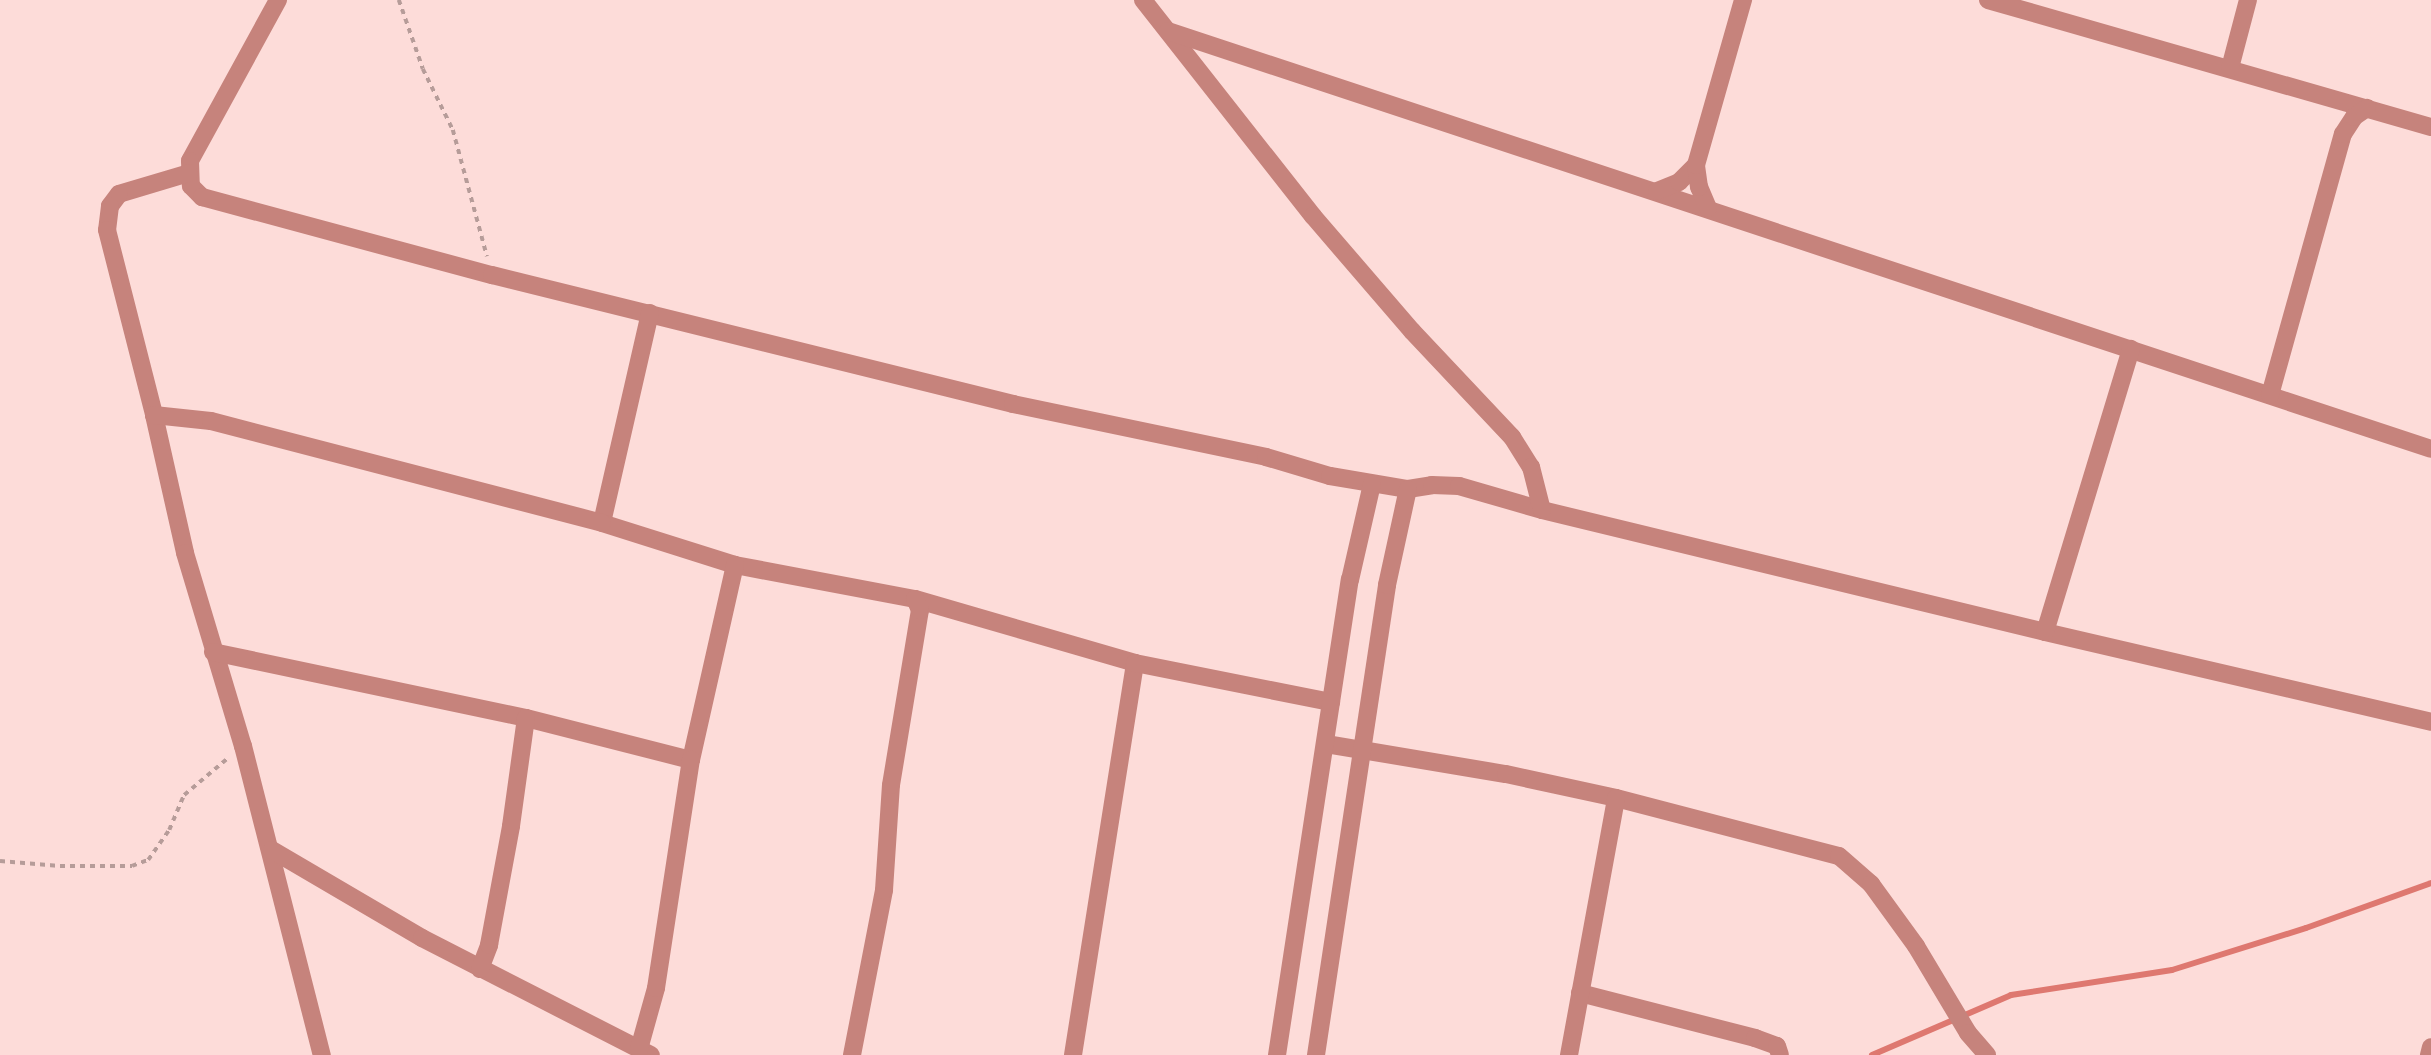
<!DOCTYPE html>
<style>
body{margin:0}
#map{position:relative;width:2431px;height:1055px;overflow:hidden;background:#fddcd9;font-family:Raleway,sans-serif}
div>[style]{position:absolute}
.stream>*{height:6px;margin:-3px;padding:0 3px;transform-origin:3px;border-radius:3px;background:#de7870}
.path>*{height:3.5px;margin-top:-1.75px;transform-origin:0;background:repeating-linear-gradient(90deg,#b69c99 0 5px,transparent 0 10px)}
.street>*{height:18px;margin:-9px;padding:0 9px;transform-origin:9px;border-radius:9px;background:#c6837c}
span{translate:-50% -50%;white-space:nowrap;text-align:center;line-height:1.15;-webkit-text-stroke:5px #fddcd9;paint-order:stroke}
</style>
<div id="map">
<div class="stream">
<div style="left:1872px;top:1055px;width:151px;rotate:-23.3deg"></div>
<div style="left:2011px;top:995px;width:163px;rotate:-8.8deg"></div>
<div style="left:2172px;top:970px;width:140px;rotate:-17.4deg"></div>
<div style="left:2306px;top:928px;width:133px;rotate:-19.8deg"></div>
</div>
<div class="path">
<div style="left:399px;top:0;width:73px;rotate:70.8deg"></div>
<div style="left:423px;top:69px;width:68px;rotate:63.8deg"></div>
<div style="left:453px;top:130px;width:131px;rotate:74.9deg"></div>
<div style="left:0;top:861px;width:60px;rotate:4.8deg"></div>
<div style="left:60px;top:866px;width:72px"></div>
<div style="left:132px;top:866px;width:17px;rotate:-21deg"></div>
<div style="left:148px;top:860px;width:37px;rotate:-55deg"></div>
<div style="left:169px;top:830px;width:38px;rotate:-67deg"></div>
<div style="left:184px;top:795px;width:57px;rotate:-40.1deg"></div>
</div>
<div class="street">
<div style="left:278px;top:0;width:183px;rotate:118.7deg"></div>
<div style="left:190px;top:161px;width:25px;rotate:88deg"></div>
<div style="left:191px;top:186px;width:16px;rotate:45deg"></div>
<div style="left:202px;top:197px;width:300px;rotate:15.1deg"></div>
<div style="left:492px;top:275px;width:537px;rotate:13.91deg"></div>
<div style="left:1013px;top:404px;width:258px;rotate:11.8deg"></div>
<div style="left:1266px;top:457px;width:67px;rotate:16.5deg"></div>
<div style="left:1330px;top:476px;width:79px;rotate:9.5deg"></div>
<div style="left:1408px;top:489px;width:24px;rotate:-9deg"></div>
<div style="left:1432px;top:485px;width:27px;rotate:2deg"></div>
<div style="left:1459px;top:486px;width:86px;rotate:16.1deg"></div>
<div style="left:1542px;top:510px;width:518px;rotate:13.63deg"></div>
<div style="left:2045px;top:632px;width:396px;rotate:13.1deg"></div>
<div style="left:1143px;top:0;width:275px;rotate:51.8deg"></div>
<div style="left:1313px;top:216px;width:152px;rotate:49.3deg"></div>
<div style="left:1412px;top:331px;width:146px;rotate:46.7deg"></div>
<div style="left:1512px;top:437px;width:36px;rotate:58deg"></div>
<div style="left:1531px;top:467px;width:44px;rotate:75.7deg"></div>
<div style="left:1988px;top:0;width:461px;rotate:16deg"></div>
<div style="left:1168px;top:31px;width:1330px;rotate:18.31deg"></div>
<div style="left:2230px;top:68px;width:70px;rotate:-75.2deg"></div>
<div style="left:189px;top:173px;width:73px;rotate:163.3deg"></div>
<div style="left:119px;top:194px;width:15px;rotate:127deg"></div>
<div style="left:110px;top:206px;width:24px;rotate:97deg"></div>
<div style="left:107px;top:230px;width:191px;rotate:75.7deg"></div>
<div style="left:154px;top:415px;width:141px;rotate:77.3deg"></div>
<div style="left:185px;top:553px;width:202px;rotate:73.3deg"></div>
<div style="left:243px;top:746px;width:319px;rotate:75.7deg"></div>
<div style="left:1657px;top:191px;width:24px;rotate:-22deg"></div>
<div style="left:1679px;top:182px;width:24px;rotate:-45deg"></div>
<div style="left:1708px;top:208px;width:23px;rotate:-113deg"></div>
<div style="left:1699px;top:187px;width:22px;rotate:-98deg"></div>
<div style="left:1696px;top:165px;width:172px;rotate:-74.1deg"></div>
<div style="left:650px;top:313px;width:215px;rotate:102.9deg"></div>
<div style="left:602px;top:523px;width:139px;rotate:17.5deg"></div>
<div style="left:735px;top:565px;width:183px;rotate:10.7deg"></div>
<div style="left:915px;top:599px;width:229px;rotate:16.2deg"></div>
<div style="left:2270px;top:395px;width:271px;rotate:-74.4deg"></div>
<div style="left:2343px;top:134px;width:20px;rotate:-57deg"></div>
<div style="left:2354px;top:117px;width:16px;rotate:-35deg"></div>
<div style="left:154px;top:415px;width:57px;rotate:6deg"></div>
<div style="left:211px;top:421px;width:404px;rotate:14.6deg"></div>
<div style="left:2045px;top:632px;width:296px;rotate:-73.1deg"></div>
<div style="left:213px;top:652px;width:320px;rotate:11.9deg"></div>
<div style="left:526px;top:718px;width:170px;rotate:14.3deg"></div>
<div style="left:691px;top:760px;width:200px;rotate:-77.3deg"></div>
<div style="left:1326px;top:744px;width:182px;rotate:9.5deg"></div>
<div style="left:1506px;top:774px;width:113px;rotate:12.3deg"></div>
<div style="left:1616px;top:798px;width:230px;rotate:14.6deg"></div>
<div style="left:1839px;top:856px;width:43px;rotate:41.2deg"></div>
<div style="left:1871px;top:884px;width:77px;rotate:54deg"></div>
<div style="left:1916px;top:946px;width:101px;rotate:59.1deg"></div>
<div style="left:1968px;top:1033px;width:29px;rotate:49deg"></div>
<div style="left:272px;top:850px;width:174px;rotate:30.4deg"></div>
<div style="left:422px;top:938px;width:257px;rotate:27.1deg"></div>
<div style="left:480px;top:969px;width:26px;rotate:-69deg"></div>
<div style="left:489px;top:945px;width:121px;rotate:-79.5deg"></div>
<div style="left:511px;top:826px;width:109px;rotate:-82.1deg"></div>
<div style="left:1580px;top:993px;width:181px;rotate:14.4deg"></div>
<div style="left:1755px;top:1038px;width:23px;rotate:20deg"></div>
<div style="left:1777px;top:1046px;width:9px;rotate:72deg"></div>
<div style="left:639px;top:1049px;width:63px;rotate:-74.4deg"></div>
<div style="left:656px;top:988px;width:231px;rotate:-81.3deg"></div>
<div style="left:852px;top:1055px;width:168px;rotate:-79deg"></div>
<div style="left:884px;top:890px;width:105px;rotate:-86.2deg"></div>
<div style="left:891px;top:785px;width:177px;rotate:-80.6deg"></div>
<div style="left:920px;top:610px;width:12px;rotate:-114deg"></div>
<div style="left:1073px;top:1055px;width:397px;rotate:-81deg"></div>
<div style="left:1135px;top:663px;width:200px;rotate:11.3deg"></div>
<div style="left:1277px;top:1055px;width:481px;rotate:-81.3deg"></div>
<div style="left:1350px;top:580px;width:98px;rotate:-77.1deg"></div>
<div style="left:1316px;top:1055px;width:475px;rotate:-81.4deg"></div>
<div style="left:1387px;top:585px;width:98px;rotate:-77.7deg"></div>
<div style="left:1569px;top:1055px;width:261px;rotate:-79.6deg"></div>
<div style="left:2429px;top:1055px;width:8px;rotate:-76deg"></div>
</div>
</div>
